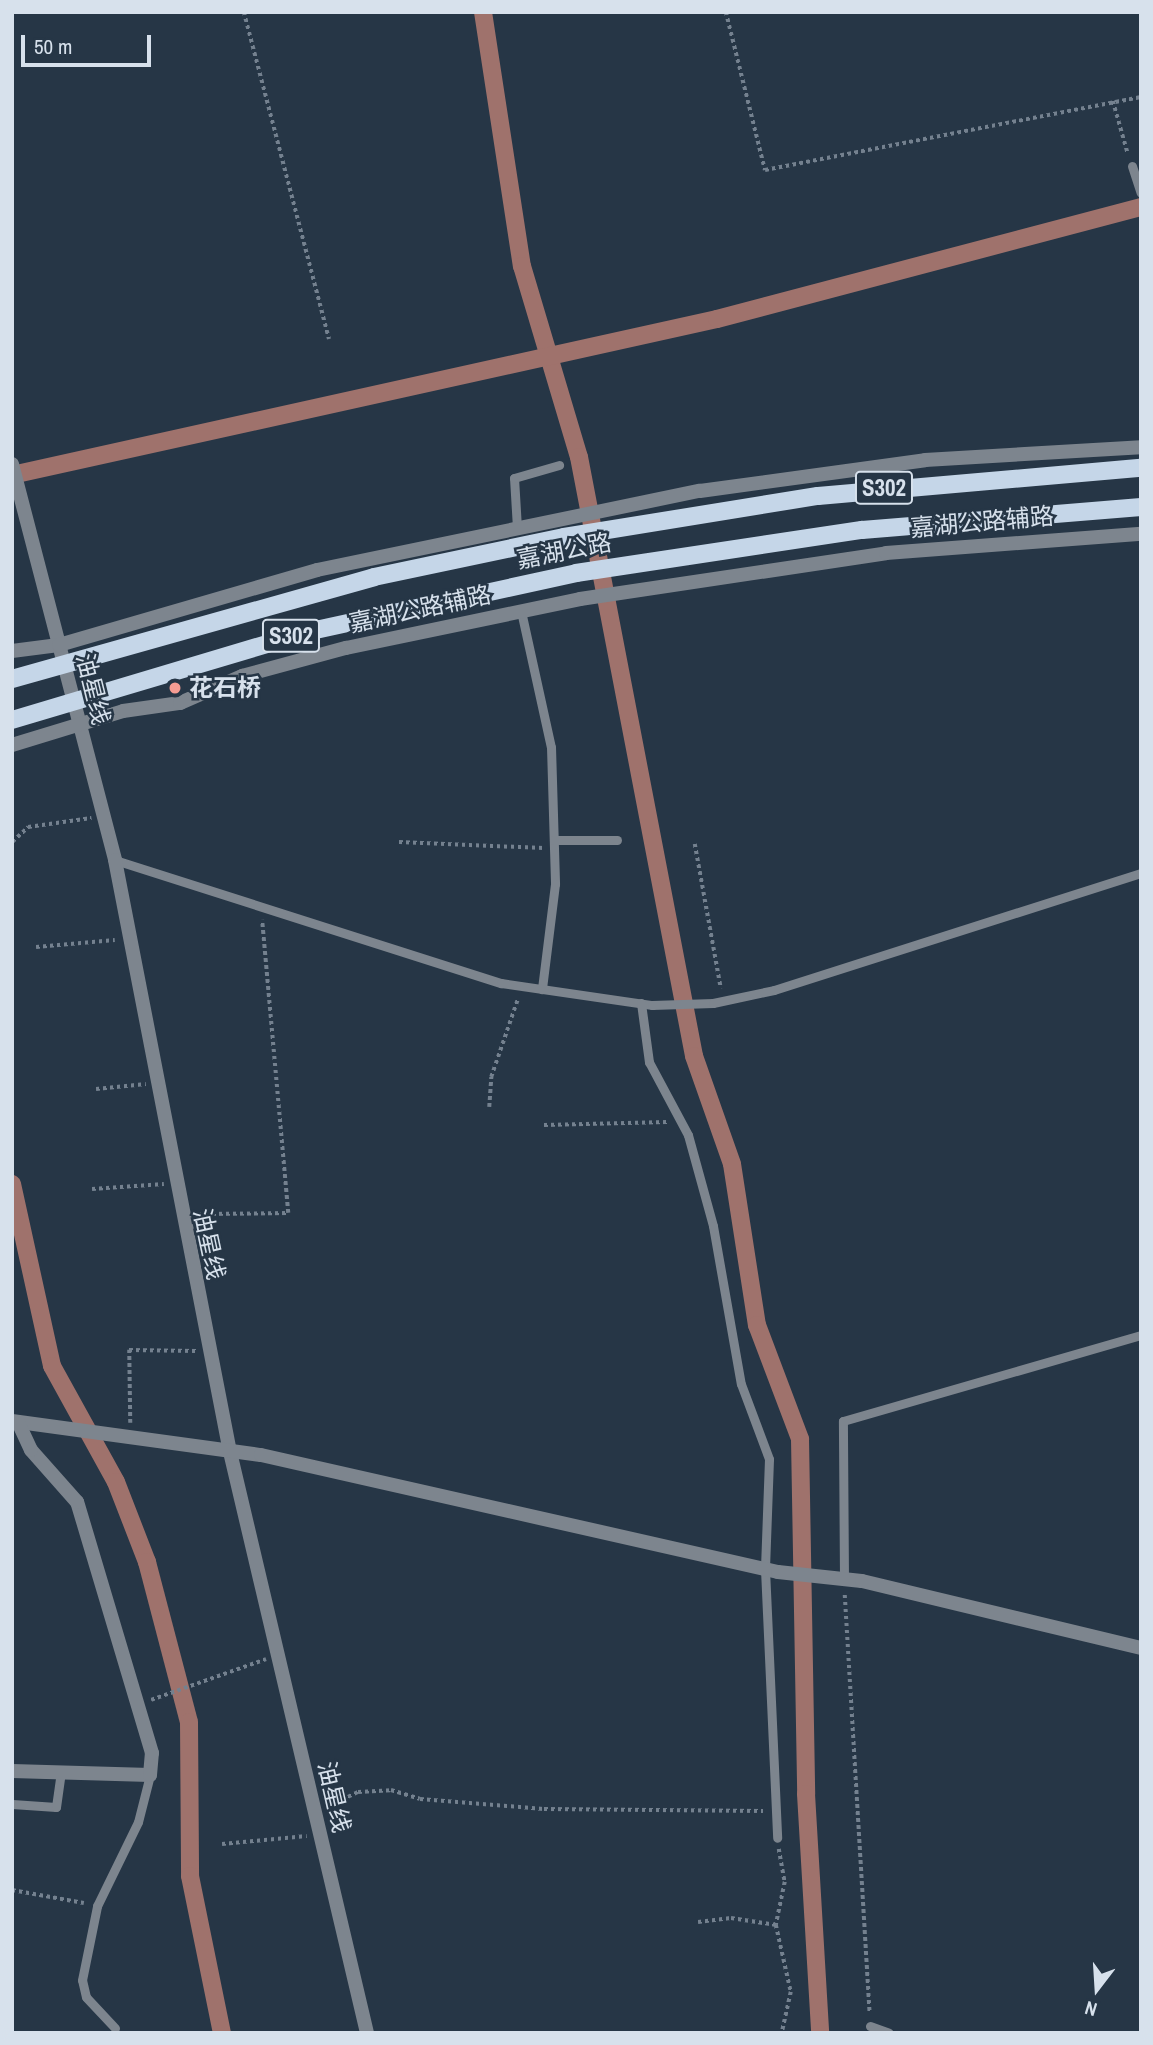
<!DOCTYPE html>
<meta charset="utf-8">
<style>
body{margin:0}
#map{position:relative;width:1153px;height:2045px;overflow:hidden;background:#263646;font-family:"Archivo Narrow","Noto Sans SC",sans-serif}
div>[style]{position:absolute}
.canal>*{height:18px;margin:-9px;padding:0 9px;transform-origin:9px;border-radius:9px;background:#9f726c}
.path>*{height:3.5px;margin-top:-1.75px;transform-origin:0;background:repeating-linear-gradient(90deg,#74818f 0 3.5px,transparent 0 7px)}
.lane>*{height:9px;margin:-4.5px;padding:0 4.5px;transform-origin:4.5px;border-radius:4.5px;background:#7d858e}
.street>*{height:14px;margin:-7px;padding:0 7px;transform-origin:7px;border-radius:7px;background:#7d858e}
.primary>*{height:18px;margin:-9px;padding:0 9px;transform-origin:9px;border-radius:9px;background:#c5d6e8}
.dots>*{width:19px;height:19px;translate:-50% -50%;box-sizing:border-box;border:4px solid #263646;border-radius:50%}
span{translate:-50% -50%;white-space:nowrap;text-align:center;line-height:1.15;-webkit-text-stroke:5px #263646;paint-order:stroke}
.shield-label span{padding:2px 5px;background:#263646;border:2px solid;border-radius:5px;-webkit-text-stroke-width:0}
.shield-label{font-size:23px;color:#d7e1ec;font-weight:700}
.street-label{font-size:24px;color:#d7e1ec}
.poi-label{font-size:24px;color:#d7e1ec;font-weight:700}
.left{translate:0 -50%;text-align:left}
.frame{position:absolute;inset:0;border:14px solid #d7e1ec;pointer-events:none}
.north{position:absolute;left:1062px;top:1954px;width:70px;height:70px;-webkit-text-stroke:5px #263646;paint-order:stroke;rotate:197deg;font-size:19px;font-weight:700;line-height:28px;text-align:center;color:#d7e1ec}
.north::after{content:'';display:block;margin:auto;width:24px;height:32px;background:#d7e1ec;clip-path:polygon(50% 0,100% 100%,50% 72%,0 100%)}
.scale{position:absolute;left:21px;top:35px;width:130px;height:32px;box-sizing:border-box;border:4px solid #d7e1ec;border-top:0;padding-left:9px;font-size:21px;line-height:24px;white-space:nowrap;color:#d7e1ec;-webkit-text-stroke:5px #263646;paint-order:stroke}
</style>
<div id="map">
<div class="canal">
<div style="left:483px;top:12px;width:257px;rotate:81.3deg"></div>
<div style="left:522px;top:266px;width:199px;rotate:73.4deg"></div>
<div style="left:579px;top:457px;width:610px;rotate:79.13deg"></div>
<div style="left:694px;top:1056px;width:114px;rotate:70.6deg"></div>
<div style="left:732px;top:1164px;width:163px;rotate:81.2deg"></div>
<div style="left:757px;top:1325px;width:122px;rotate:69.3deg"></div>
<div style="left:800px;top:1439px;width:355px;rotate:89deg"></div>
<div style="left:806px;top:1794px;width:239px;rotate:86.6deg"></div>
<div style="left:12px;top:475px;width:722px;rotate:-12.48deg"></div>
<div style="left:717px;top:319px;width:439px;rotate:-14.8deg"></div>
<div style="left:12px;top:1184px;width:186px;rotate:77.6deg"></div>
<div style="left:52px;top:1366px;width:132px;rotate:61.1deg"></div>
<div style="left:116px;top:1482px;width:86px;rotate:68.8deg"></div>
<div style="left:147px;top:1562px;width:165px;rotate:75.3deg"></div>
<div style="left:189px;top:1722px;width:154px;rotate:89.6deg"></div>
<div style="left:190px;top:1876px;width:160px;rotate:78.5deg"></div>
</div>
<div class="path">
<div style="left:244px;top:12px;width:338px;rotate:75.4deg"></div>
<div style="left:726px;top:12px;width:163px;rotate:76.1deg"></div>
<div style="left:765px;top:170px;width:383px;rotate:-11deg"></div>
<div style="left:1113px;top:101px;width:55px;rotate:74.2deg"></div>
<div style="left:12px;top:842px;width:22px;rotate:-43deg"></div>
<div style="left:28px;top:827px;width:64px;rotate:-8.1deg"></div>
<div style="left:399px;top:842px;width:145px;rotate:2.4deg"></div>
<div style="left:695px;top:844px;width:147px;rotate:79.8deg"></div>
<div style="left:36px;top:947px;width:79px;rotate:-5.1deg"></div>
<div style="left:96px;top:1089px;width:50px;rotate:-5.7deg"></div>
<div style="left:489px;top:1107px;width:30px;rotate:-86deg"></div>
<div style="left:491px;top:1077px;width:83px;rotate:-71.1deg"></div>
<div style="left:544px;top:1125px;width:123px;rotate:-1.4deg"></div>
<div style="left:92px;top:1189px;width:72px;rotate:-4deg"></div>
<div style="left:198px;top:1214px;width:90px;rotate:-0.6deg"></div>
<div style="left:288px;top:1213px;width:294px;rotate:-95.1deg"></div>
<div style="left:130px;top:1423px;width:73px;rotate:-90.8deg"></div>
<div style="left:129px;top:1350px;width:67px;rotate:0.9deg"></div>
<div style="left:845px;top:1595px;width:419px;rotate:86.6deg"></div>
<div style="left:151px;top:1700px;width:122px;rotate:-19.6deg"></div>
<div style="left:329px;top:1806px;width:32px;rotate:-26deg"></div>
<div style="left:358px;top:1792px;width:33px;rotate:-3deg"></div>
<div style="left:391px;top:1790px;width:30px;rotate:17deg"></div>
<div style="left:420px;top:1799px;width:124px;rotate:4.6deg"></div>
<div style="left:544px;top:1809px;width:219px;rotate:0.5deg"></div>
<div style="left:222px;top:1844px;width:85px;rotate:-5.4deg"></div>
<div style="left:779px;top:1849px;width:34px;rotate:80deg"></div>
<div style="left:785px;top:1882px;width:44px;rotate:101.8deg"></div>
<div style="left:776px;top:1925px;width:69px;rotate:77.4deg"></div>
<div style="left:791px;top:1992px;width:42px;rotate:102.4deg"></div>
<div style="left:12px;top:1890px;width:73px;rotate:10.2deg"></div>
<div style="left:698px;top:1922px;width:33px;rotate:-7deg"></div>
<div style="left:731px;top:1918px;width:46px;rotate:8.8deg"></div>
</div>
<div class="lane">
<div style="left:1132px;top:166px;width:28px;rotate:72deg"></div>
<div style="left:517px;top:528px;width:50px;rotate:-93.4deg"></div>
<div style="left:514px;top:478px;width:47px;rotate:-16.1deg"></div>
<div style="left:521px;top:611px;width:139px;rotate:77.6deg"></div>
<div style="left:551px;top:747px;width:137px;rotate:88.3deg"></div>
<div style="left:555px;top:884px;width:106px;rotate:97.1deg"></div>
<div style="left:554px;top:840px;width:63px"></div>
<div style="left:115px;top:860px;width:405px;rotate:17.7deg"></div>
<div style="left:501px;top:983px;width:153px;rotate:8.3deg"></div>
<div style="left:652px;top:1005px;width:61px;rotate:-1.9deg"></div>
<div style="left:713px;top:1003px;width:62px;rotate:-12deg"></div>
<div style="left:774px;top:990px;width:385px;rotate:-17.7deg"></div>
<div style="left:641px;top:1003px;width:60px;rotate:82.3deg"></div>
<div style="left:649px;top:1062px;width:83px;rotate:61.9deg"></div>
<div style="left:688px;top:1135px;width:94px;rotate:74.6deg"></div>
<div style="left:713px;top:1226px;width:160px;rotate:80deg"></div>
<div style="left:741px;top:1384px;width:80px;rotate:69.5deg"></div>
<div style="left:769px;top:1459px;width:110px;rotate:92.1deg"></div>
<div style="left:765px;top:1569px;width:269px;rotate:87.4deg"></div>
<div style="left:844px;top:1579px;width:158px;rotate:-90.4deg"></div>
<div style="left:843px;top:1421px;width:310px;rotate:-16.1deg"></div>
<div style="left:12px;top:1804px;width:44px;rotate:3.9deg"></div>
<div style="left:56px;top:1807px;width:34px;rotate:-82deg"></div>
<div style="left:870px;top:2026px;width:20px;rotate:20deg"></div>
<div style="left:115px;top:2028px;width:42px;rotate:-133.1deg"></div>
<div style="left:86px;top:1997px;width:17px;rotate:-103deg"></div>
<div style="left:82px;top:1980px;width:76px;rotate:-78.5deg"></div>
<div style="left:97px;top:1906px;width:93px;rotate:-64deg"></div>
<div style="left:138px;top:1822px;width:49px;rotate:-75.7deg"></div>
</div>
<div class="street">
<div style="left:12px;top:464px;width:409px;rotate:75.4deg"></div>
<div style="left:115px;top:860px;width:603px;rotate:79.01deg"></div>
<div style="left:230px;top:1452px;width:597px;rotate:76.73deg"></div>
<div style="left:12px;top:651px;width:47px;rotate:-7.3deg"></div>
<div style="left:59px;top:645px;width:269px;rotate:-16.2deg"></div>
<div style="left:317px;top:570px;width:391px;rotate:-11.7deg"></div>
<div style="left:700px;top:491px;width:227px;rotate:-7.8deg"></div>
<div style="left:925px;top:460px;width:216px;rotate:-3.4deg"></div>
<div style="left:12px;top:745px;width:116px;rotate:-17deg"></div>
<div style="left:123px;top:711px;width:58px;rotate:-8deg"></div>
<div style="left:180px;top:703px;width:68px;rotate:-23.5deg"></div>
<div style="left:242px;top:676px;width:108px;rotate:-15.1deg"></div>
<div style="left:346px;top:648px;width:239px;rotate:-11.8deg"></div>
<div style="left:580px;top:599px;width:309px;rotate:-8.5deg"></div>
<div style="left:886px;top:553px;width:256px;rotate:-4.3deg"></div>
<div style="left:12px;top:1421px;width:251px;rotate:7.8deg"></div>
<div style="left:261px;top:1455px;width:530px;rotate:12.75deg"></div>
<div style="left:778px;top:1572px;width:84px;rotate:6.1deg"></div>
<div style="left:862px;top:1581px;width:287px;rotate:13.5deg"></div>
<div style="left:12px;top:1771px;width:138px;rotate:1.7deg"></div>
<div style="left:150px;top:1775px;width:22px;rotate:-85deg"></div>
<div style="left:152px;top:1753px;width:262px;rotate:-106.6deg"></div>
<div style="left:77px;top:1502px;width:69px;rotate:-131.5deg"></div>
<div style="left:31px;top:1450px;width:31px;rotate:-115deg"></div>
</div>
<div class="primary">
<div style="left:12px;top:679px;width:376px;rotate:-15.7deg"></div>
<div style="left:374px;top:577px;width:194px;rotate:-11.9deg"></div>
<div style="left:564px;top:537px;width:257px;rotate:-9.2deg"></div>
<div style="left:818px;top:496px;width:324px;rotate:-5deg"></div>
<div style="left:12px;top:720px;width:312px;rotate:-16.6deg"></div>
<div style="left:311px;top:631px;width:271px;rotate:-12.3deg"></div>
<div style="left:576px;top:573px;width:289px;rotate:-8.6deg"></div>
<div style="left:862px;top:530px;width:280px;rotate:-4.7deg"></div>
</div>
<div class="dots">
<div style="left:175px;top:688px;background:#f59c93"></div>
</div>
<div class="shield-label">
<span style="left:884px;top:488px">S302</span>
<span style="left:291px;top:636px">S302</span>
</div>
<div class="street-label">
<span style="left:982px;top:522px;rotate:-5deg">嘉湖公路辅路</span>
<span style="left:564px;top:551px;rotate:-11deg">嘉湖公路</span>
<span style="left:420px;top:609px;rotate:-12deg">嘉湖公路辅路</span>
<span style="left:93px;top:689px;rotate:76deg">油星线</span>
<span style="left:209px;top:1244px;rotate:78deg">油星线</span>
<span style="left:334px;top:1797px;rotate:77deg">油星线</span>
</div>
<div class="poi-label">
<span class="left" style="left:189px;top:688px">花石桥</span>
</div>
<div class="frame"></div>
<div class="north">N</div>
<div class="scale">50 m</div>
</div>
